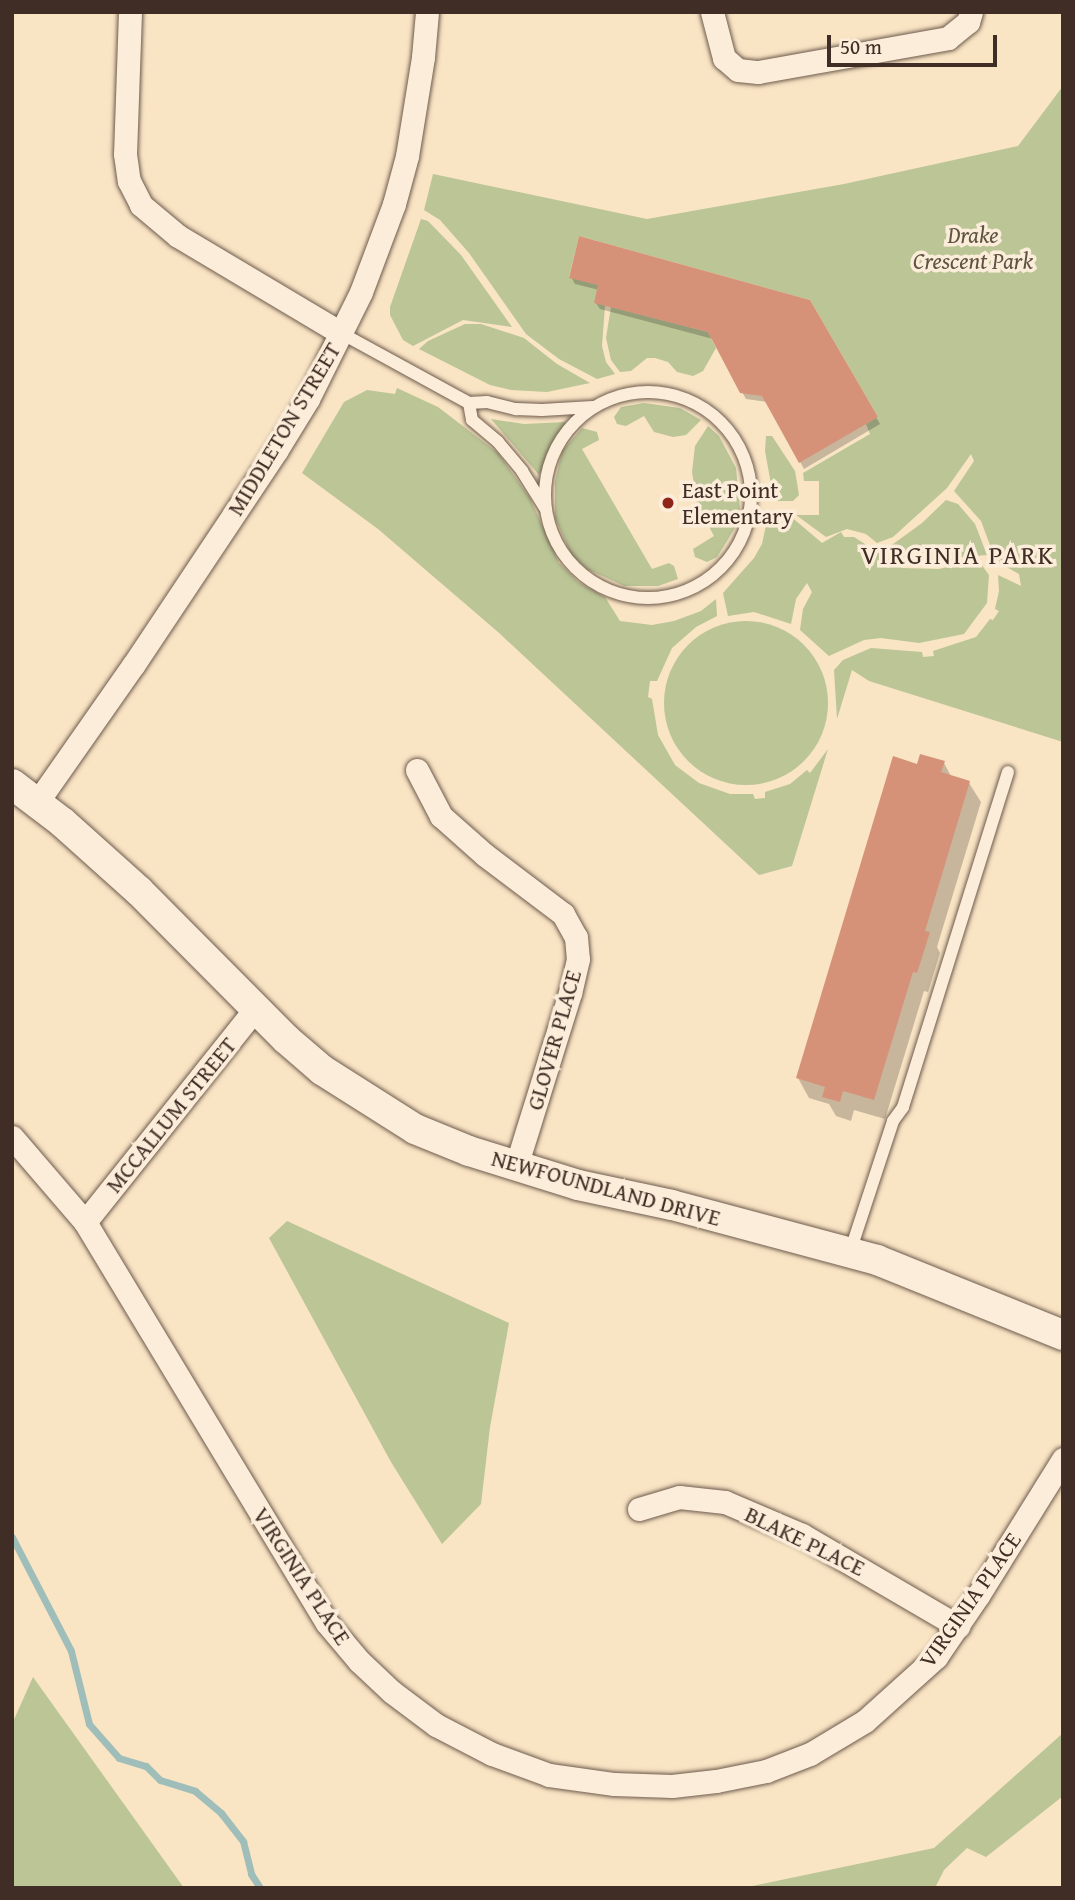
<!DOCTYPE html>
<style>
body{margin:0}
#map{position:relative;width:1075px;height:1900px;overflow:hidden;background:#f9e4c4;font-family:"Gentium Book Plus",serif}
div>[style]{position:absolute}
.green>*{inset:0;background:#bbc596}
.round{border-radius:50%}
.shadow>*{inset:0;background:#0003}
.stream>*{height:7px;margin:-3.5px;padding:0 3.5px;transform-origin:3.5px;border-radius:3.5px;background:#9fbeba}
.building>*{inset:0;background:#d59278}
.roads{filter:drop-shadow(0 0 2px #6e5b4d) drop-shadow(0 0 2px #6e5b4d)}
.service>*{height:12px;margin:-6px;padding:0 6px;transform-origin:6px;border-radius:6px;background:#fbedd9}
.service>.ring{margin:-6px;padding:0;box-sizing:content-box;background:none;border:12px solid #fbedd9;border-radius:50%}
.minor>*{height:23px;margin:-11.5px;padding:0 11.5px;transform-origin:11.5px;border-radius:11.5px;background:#fbedd9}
.tertiary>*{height:30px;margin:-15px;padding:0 15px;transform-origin:15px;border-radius:15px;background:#fbedd9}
.dots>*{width:19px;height:19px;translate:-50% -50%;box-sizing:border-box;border:4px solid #fbedd9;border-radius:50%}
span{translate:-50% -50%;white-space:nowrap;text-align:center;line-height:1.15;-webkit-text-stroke:7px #fbedd9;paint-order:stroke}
.park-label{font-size:23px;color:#5f5341;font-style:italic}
.street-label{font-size:23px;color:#402d25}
.poi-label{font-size:23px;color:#402d25}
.left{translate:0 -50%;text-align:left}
.quarter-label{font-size:26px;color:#402d25;letter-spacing:2px}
.frame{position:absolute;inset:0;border:14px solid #402d25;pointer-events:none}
.scale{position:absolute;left:827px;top:35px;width:170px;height:32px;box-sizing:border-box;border:4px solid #402d25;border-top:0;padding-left:9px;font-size:21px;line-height:24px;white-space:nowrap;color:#402d25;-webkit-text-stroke:5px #fbedd9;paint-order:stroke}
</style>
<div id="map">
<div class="green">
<div style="clip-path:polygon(1063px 86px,1063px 742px,869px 681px,852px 670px,837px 719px,834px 670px,843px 660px,871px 648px,922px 652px,923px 657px,934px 656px,933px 651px,976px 637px,990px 619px,993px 620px,999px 611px,995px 609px,999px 591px,998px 575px,1021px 586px,1019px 574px,996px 561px,981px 521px,954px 491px,974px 461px,971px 454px,947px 488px,893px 537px,877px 543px,866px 534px,847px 529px,826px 537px,796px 515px,819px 515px,819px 481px,804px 481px,803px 473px,870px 434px,866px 424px,878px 417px,810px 300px,579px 236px,569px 277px,598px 285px,605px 306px,602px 346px,606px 362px,615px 374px,597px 379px,559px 359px,526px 334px,469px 253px,440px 220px,424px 210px,433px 174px,647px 219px,844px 184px,1018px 146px)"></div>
<div style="clip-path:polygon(421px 219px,428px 221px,461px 255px,512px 327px,463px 320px,413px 346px,403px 340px,390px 315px,390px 307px)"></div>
<div style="clip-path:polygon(611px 307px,708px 332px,716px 348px,703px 371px,693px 376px,677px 372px,668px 362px,655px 358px,647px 358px,631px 371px,620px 372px,611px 360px,606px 338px)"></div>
<div style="clip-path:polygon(465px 324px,481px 324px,524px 338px,557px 364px,590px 383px,547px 392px,511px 390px,490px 385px,419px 349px,428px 341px)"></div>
<div style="clip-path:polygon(397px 388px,438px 407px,498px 453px,530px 498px,559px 563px,578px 582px,605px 597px,620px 621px,652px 625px,674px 621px,701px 611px,716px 599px,717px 616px,696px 627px,672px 648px,657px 681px,650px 681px,648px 697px,652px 699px,658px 735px,675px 765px,699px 783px,730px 794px,753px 794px,755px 799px,765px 798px,765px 792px,790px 784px,807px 770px,810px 773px,828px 749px,792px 866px,759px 875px,498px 632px,378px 529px,302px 473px,344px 402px,367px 390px,395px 394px)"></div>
<div style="clip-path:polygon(644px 403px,680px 408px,701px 420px,686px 435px,673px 437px,654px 432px,644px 416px,626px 426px,617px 424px,614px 417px,621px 407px)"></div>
<div style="clip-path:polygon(491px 419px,524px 424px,565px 422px,566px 426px,539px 475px)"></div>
<div style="clip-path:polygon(708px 426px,719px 436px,736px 468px,740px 509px,735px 528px,724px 546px,717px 557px,707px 562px,695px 557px,693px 549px,714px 536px,697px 504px,692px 472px,695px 446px)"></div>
<div style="clip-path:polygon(582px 428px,597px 432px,599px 440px,582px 449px,652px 569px,669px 563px,674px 566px,678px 579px,658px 586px,624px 586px,587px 569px,571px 554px,555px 518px,555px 482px,562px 451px)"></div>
<div style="clip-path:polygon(766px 436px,772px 436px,795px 471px,799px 495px,793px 501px,776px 501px,773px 495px,765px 451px)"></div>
<div style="clip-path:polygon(946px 500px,958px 504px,975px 524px,987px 555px,916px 561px,891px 554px,889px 547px,922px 523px)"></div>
<div style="clip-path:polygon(772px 513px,789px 515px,822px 543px,841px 532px,844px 537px,854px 537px,902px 568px,939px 569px,971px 561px,981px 564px,989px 575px,987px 603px,964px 634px,919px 643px,881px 638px,864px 640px,829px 656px,800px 630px,803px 609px,812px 592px,807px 583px,796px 599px,791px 624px,754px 612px,728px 616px,723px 593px,754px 558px,762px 544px,768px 516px)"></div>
<div class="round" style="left:664px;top:621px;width:164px;height:164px"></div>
<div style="clip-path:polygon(287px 1221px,509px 1323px,490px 1427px,481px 1504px,442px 1544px,391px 1462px,269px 1238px)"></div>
<div style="clip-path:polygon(33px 1677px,184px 1888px,12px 1888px,12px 1724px)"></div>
<div style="clip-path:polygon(1063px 1733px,1063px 1796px,986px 1857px,967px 1848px,944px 1870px,935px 1888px,743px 1888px,934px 1848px)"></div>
</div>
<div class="shadow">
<div style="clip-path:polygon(571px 277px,809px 302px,880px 424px,804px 469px,767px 402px,746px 399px,713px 339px,600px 309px,596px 303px,599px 290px,575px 284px)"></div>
<div style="clip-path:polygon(944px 763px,952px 778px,969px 783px,981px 802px,937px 947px,940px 953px,928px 992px,924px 991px,885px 1119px,854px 1110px,851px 1121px,836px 1116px,829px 1104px,809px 1098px,798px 1078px,918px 766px)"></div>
</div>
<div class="stream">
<div style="left:12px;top:1537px;width:128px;rotate:62.6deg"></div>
<div style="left:71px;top:1651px;width:75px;rotate:76.1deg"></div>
<div style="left:89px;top:1724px;width:45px;rotate:48.6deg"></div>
<div style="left:119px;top:1758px;width:28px;rotate:17deg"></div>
<div style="left:146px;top:1766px;width:20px;rotate:45deg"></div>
<div style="left:160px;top:1780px;width:37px;rotate:17deg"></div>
<div style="left:195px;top:1791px;width:34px;rotate:40deg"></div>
<div style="left:221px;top:1813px;width:36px;rotate:52deg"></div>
<div style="left:243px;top:1841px;width:34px;rotate:76deg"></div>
<div style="left:251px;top:1874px;width:17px;rotate:57deg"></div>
</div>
<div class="building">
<div style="clip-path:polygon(579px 236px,810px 300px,878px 417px,799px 463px,762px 396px,740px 393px,708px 332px,594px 303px,598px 285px,569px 278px)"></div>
<div style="clip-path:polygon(920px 754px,945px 761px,941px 772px,970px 781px,925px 931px,930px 932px,917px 973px,913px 972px,874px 1100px,843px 1091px,840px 1102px,822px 1097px,825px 1087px,796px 1078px,893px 756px,917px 764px)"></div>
</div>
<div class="roads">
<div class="service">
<div style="left:341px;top:333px;width:146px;rotate:28.7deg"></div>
<div style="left:469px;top:403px;width:18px;rotate:-3deg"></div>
<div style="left:487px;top:402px;width:30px;rotate:14deg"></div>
<div style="left:516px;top:409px;width:26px;rotate:2deg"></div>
<div style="left:542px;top:410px;width:51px;rotate:-3.4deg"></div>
<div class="ring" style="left:545px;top:392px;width:194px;height:194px"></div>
<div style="left:469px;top:403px;width:17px;rotate:80deg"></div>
<div style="left:472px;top:420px;width:34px;rotate:40deg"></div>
<div style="left:498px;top:442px;width:38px;rotate:50deg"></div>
<div style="left:522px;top:471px;width:44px;rotate:58.1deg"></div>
<div style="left:850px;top:1252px;width:138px;rotate:-71.8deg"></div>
<div style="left:893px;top:1121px;width:17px;rotate:-54deg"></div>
<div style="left:903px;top:1107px;width:351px;rotate:-72.6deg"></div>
</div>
<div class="minor">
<div style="left:130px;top:12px;width:142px;rotate:92deg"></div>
<div style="left:125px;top:154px;width:27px;rotate:82deg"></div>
<div style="left:129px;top:181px;width:27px;rotate:63deg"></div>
<div style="left:141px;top:205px;width:48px;rotate:40deg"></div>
<div style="left:178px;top:236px;width:190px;rotate:30.8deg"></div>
<div style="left:712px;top:12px;width:48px;rotate:75.4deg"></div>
<div style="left:724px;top:58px;width:18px;rotate:41deg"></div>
<div style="left:738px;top:70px;width:20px;rotate:6deg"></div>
<div style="left:758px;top:72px;width:193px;rotate:-10.1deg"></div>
<div style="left:948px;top:38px;width:26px;rotate:-39deg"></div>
<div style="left:968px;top:22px;width:10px;rotate:-73deg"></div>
<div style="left:417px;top:770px;width:52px;rotate:62.4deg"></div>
<div style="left:441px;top:816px;width:59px;rotate:41.6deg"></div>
<div style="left:485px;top:855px;width:98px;rotate:37.1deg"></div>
<div style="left:563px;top:914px;width:26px;rotate:61deg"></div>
<div style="left:576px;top:937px;width:22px;rotate:85deg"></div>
<div style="left:578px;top:959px;width:35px;rotate:103deg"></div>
<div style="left:570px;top:993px;width:181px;rotate:107.3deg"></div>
<div style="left:38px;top:801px;width:167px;rotate:-55deg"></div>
<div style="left:134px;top:664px;width:256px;rotate:-56.3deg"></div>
<div style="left:276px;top:451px;width:61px;rotate:-58.4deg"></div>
<div style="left:308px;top:399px;width:119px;rotate:-63.6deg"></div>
<div style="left:361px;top:292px;width:94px;rotate:-69.4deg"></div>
<div style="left:394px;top:204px;width:50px;rotate:-74.8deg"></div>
<div style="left:407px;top:156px;width:100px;rotate:-80.8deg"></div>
<div style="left:423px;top:57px;width:45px;rotate:-84.9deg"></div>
<div style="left:12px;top:1137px;width:112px;rotate:49.3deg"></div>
<div style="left:85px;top:1222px;width:468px;rotate:58.9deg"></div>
<div style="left:327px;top:1623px;width:50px;rotate:49.9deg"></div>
<div style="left:359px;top:1661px;width:45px;rotate:43.2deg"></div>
<div style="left:392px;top:1692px;width:55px;rotate:36.9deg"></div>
<div style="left:436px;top:1725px;width:63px;rotate:27.4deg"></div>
<div style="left:492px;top:1754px;width:61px;rotate:20.2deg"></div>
<div style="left:549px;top:1775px;width:66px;rotate:7.9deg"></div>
<div style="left:614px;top:1784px;width:58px;rotate:2deg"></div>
<div style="left:672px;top:1786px;width:44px;rotate:-6.5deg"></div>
<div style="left:716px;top:1781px;width:51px;rotate:-11.3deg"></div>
<div style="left:766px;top:1771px;width:47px;rotate:-21.1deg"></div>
<div style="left:810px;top:1754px;width:64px;rotate:-31deg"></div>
<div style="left:865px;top:1721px;width:96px;rotate:-42deg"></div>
<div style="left:936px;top:1657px;width:76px;rotate:-55.7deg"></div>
<div style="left:979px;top:1594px;width:159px;rotate:-58.1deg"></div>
<div style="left:85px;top:1222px;width:274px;rotate:-51.4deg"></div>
<div style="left:639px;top:1509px;width:42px;rotate:-16.7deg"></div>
<div style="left:679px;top:1497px;width:46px;rotate:6.2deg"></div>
<div style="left:725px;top:1502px;width:84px;rotate:23.2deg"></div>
<div style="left:802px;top:1535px;width:181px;rotate:30.3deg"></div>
</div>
<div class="tertiary">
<div style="left:12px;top:784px;width:63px;rotate:37.2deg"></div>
<div style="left:62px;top:822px;width:103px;rotate:41.9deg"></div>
<div style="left:139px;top:891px;width:209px;rotate:45.2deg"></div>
<div style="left:286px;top:1039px;width:48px;rotate:40.7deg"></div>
<div style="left:322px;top:1070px;width:110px;rotate:32.4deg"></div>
<div style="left:415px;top:1129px;width:58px;rotate:22.2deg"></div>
<div style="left:469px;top:1151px;width:114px;rotate:17.3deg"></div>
<div style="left:578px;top:1185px;width:96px;rotate:12deg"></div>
<div style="left:672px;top:1205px;width:212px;rotate:15deg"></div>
<div style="left:877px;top:1260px;width:201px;rotate:22deg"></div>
</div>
</div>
<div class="dots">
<div style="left:668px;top:503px;background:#8f2418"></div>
</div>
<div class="park-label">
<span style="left:973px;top:248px">Drake<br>Crescent Park</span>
</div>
<div class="street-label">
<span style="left:284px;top:429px;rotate:-59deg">MIDDLETON STREET</span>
<span style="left:554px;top:1040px;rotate:-74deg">GLOVER PLACE</span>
<span style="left:171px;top:1115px;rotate:-51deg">MCCALLUM STREET</span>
<span style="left:606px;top:1188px;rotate:15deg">NEWFOUNDLAND DRIVE</span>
<span style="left:805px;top:1541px;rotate:26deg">BLAKE PLACE</span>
<span style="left:302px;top:1576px;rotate:57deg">VIRGINIA PLACE</span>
<span style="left:970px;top:1600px;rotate:-55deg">VIRGINIA PLACE</span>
</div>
<div class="poi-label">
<span class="left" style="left:682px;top:503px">East Point<br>Elementary</span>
</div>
<div class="quarter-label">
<span style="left:958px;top:555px">VIRGINIA PARK</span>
</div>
<div class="frame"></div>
<div class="scale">50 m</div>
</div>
